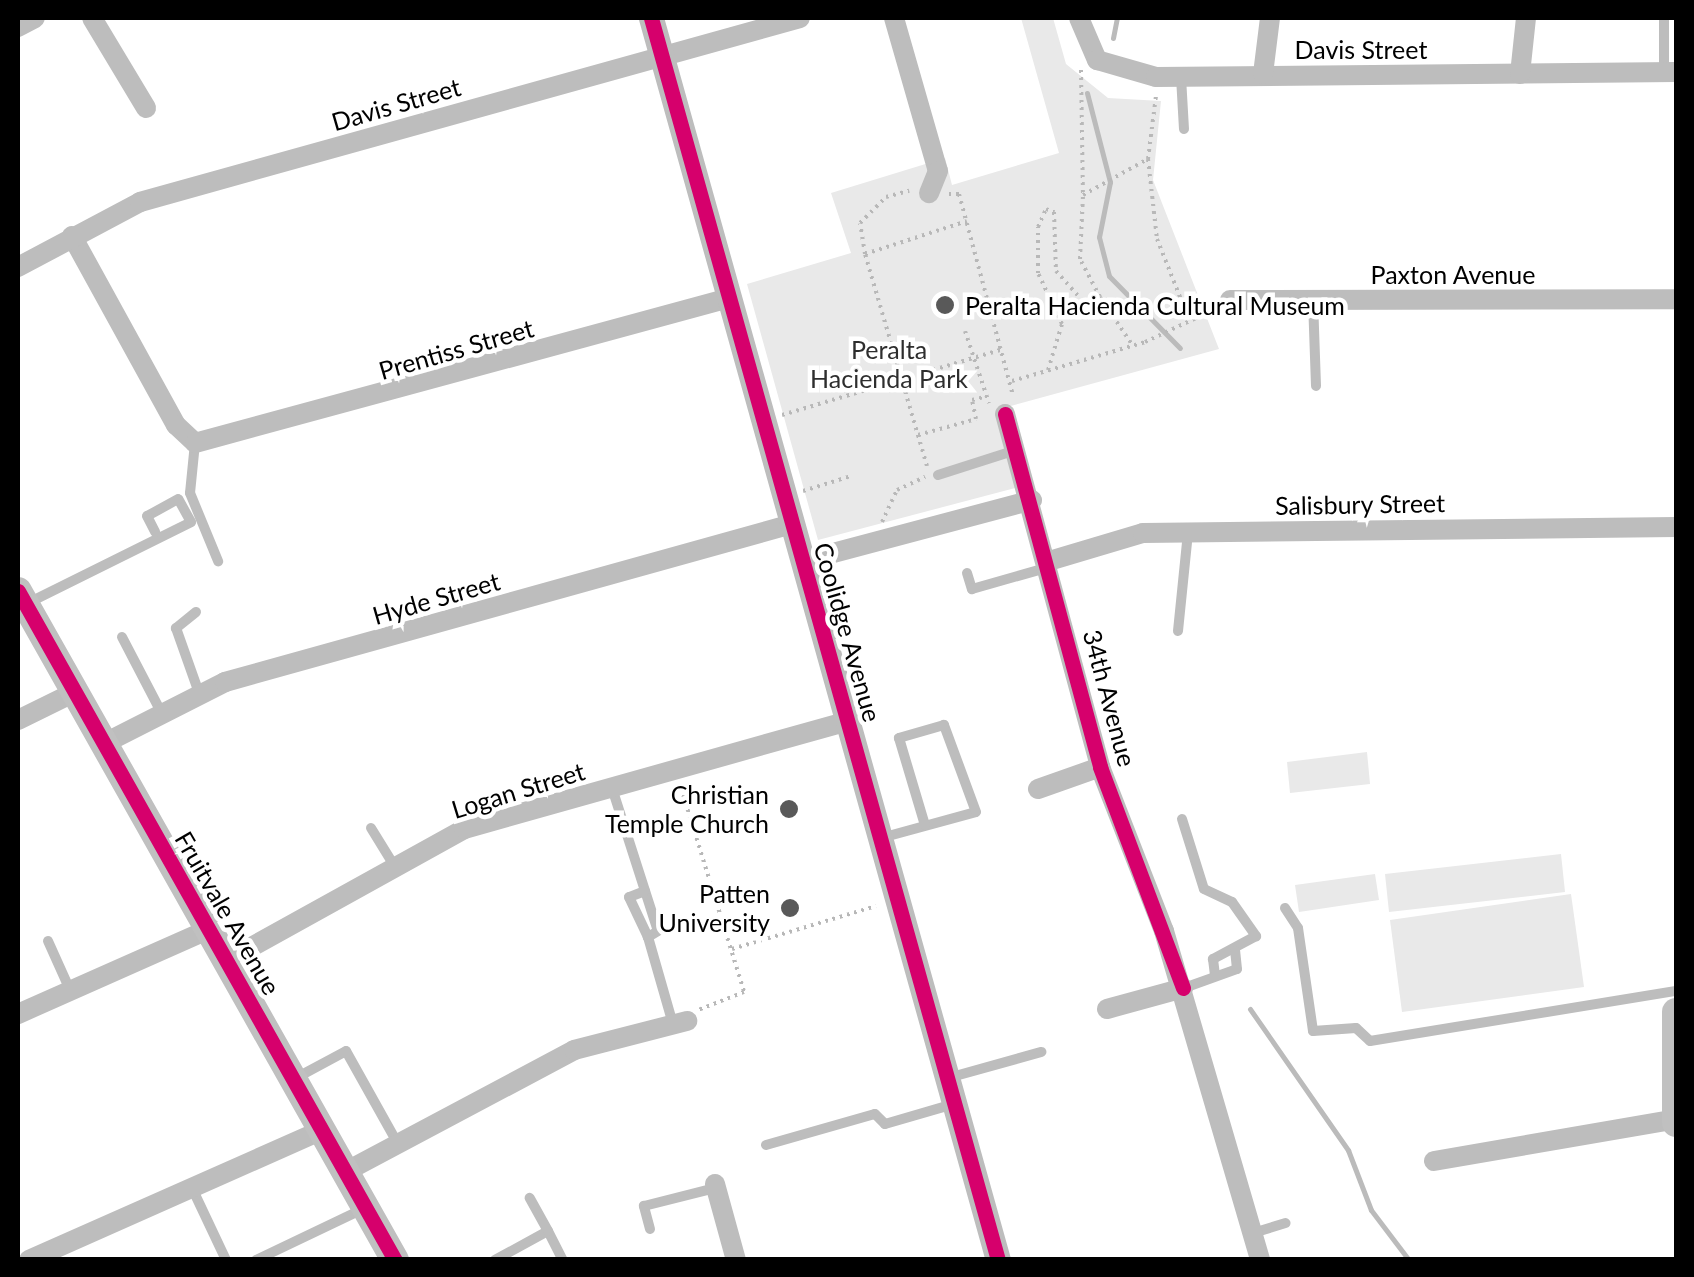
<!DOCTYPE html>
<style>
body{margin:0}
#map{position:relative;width:1694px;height:1277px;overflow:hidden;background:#fff;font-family:Lato,sans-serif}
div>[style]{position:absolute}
.green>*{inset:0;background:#e9e9e9}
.stream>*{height:5px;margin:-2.5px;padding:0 2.5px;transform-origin:2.5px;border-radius:2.5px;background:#bbb}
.path>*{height:4px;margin-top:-2px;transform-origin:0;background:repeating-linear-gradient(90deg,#b8b8b8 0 2.5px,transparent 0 7.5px)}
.service>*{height:10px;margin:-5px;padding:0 5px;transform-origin:5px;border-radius:5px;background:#bdbdbd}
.minor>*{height:20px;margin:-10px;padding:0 10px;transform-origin:10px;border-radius:10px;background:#bdbdbd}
.tertiary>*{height:25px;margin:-12.5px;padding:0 12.5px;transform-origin:12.5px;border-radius:12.5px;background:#bdbdbd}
.secondary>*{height:28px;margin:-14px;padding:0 14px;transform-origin:14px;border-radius:14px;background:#c0c0c0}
.cycleway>*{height:15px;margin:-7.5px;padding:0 7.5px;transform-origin:7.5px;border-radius:7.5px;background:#d6006c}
.dots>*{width:28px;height:28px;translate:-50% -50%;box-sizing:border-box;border:5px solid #fff;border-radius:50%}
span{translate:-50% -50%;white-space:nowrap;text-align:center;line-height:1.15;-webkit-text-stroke:9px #fff;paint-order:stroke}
.street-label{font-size:25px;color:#000}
.poi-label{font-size:25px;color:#000}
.left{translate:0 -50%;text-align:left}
.right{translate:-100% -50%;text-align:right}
.park-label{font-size:25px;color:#2e2e2e}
.frame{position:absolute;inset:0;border:20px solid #000;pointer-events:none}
</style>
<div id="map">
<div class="green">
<div style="clip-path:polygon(1021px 18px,1053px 18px,1066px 64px,1108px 98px,1161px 101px,1153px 180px,1219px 349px,996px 410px,1019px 487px,818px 540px,747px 284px,851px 253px,831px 193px,945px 158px,952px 185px,1059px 153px)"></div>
<div style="clip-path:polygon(1367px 752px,1370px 784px,1290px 793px,1287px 762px)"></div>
<div style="clip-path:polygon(1561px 854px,1565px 892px,1389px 912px,1385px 874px)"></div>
<div style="clip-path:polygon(1375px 874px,1379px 900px,1299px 912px,1295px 885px)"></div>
<div style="clip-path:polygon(1571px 894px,1584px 987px,1402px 1012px,1390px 920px)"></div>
</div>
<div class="stream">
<div style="left:1113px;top:38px;width:20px;rotate:-79deg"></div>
<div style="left:1087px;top:93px;width:92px;rotate:75.5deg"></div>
<div style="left:1110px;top:182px;width:56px;rotate:101.3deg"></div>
<div style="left:1099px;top:237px;width:40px;rotate:75.6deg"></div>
<div style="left:1109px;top:276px;width:101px;rotate:45.4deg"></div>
<div style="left:1250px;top:1009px;width:172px;rotate:55.2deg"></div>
<div style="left:1348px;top:1150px;width:64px;rotate:69deg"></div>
<div style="left:1371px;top:1210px;width:63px;rotate:52.8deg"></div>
</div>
<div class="path">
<div style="left:1081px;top:70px;width:125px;rotate:89.1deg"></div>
<div style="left:1148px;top:159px;width:81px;rotate:83.6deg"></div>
<div style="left:1157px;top:239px;width:89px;rotate:68.3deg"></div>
<div style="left:949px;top:194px;width:10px"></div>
<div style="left:959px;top:194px;width:209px;rotate:75deg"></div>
<div style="left:865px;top:254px;width:31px;rotate:-99deg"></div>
<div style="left:860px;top:223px;width:37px;rotate:-45deg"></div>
<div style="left:886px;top:197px;width:24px;rotate:-15deg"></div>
<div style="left:1100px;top:297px;width:59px;rotate:56deg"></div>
<div style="left:965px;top:331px;width:76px;rotate:71.6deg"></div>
<div style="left:1048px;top:370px;width:48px;rotate:-73.1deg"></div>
<div style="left:1062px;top:324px;width:56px;rotate:-115.2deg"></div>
<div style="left:1038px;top:273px;width:46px;rotate:-90deg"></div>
<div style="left:1038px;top:227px;width:20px;rotate:-66deg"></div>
<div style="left:1046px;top:209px;width:9px;rotate:21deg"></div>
<div style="left:1054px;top:212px;width:59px;rotate:88.1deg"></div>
<div style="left:1056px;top:271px;width:50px;rotate:48.3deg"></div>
<div style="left:1089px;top:308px;width:16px;rotate:-45deg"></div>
<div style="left:1100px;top:297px;width:43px;rotate:-117.8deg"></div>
<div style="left:1080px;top:259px;width:64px;rotate:-87.3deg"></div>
<div style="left:1083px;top:195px;width:74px;rotate:-29deg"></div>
<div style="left:1148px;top:159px;width:64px;rotate:-82.8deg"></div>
<div style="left:1012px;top:381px;width:139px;rotate:-16.3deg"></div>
<div style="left:1145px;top:342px;width:75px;rotate:-25.2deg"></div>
<div style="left:782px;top:415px;width:231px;rotate:-16.6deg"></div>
<div style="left:918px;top:435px;width:60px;rotate:-15.4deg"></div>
<div style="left:976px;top:419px;width:19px;rotate:-102deg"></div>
<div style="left:972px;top:400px;width:12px;rotate:-14deg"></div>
<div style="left:927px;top:466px;width:221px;rotate:-106.3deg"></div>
<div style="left:865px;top:254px;width:107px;rotate:-17.9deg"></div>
<div style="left:803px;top:491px;width:50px;rotate:-17.4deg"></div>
<div style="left:882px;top:522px;width:35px;rotate:-65deg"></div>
<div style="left:897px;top:490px;width:31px;rotate:-25deg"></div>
<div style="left:681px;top:788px;width:214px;rotate:72.8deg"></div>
<div style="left:744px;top:992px;width:49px;rotate:158.6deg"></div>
<div style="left:732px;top:949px;width:150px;rotate:-16.6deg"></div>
</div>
<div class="service">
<div style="left:1664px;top:18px;width:53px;rotate:90deg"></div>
<div style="left:1181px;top:77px;width:52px;rotate:86.7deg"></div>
<div style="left:1313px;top:300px;width:86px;rotate:88deg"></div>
<div style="left:195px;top:443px;width:50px;rotate:95.7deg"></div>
<div style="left:190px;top:493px;width:74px;rotate:67.6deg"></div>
<div style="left:938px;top:475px;width:82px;rotate:-17.8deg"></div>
<div style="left:967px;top:573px;width:17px;rotate:73deg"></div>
<div style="left:972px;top:589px;width:80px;rotate:-15.9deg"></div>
<div style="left:26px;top:604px;width:184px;rotate:-26.4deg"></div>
<div style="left:191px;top:522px;width:26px;rotate:-119deg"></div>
<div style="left:178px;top:499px;width:35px;rotate:151deg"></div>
<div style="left:147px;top:516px;width:18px;rotate:63deg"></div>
<div style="left:196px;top:612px;width:26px;rotate:141deg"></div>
<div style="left:176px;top:628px;width:69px;rotate:70.5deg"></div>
<div style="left:1178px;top:631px;width:99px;rotate:-84.2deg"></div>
<div style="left:122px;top:637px;width:85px;rotate:62.5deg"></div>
<div style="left:612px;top:788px;width:150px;rotate:72.2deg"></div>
<div style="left:658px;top:931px;width:12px;rotate:149deg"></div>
<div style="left:648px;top:937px;width:91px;rotate:74deg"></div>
<div style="left:1182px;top:819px;width:73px;rotate:72.6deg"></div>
<div style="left:1204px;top:889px;width:31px;rotate:25deg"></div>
<div style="left:1232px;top:902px;width:42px;rotate:54.8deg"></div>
<div style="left:1256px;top:936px;width:49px;rotate:151.9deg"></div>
<div style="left:1213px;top:959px;width:17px;rotate:83deg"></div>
<div style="left:371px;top:828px;width:46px;rotate:58.4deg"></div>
<div style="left:881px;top:838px;width:98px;rotate:-15.3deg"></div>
<div style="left:976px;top:812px;width:93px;rotate:-110.2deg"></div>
<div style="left:944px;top:725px;width:47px;rotate:163.9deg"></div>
<div style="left:899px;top:738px;width:91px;rotate:73.4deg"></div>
<div style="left:645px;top:891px;width:17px;rotate:159deg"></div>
<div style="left:629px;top:897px;width:44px;rotate:64.6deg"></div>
<div style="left:1285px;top:908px;width:24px;rotate:57deg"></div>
<div style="left:1298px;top:928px;width:104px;rotate:81.7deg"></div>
<div style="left:1313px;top:1031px;width:43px;rotate:-4deg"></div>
<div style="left:1356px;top:1028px;width:19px;rotate:43deg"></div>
<div style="left:1370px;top:1041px;width:310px;rotate:-9.3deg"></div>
<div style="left:48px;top:941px;width:54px;rotate:65.8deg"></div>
<div style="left:1184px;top:988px;width:56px;rotate:-19.7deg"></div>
<div style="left:1237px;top:969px;width:18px;rotate:-96deg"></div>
<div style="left:948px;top:1078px;width:97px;rotate:-15.6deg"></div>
<div style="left:294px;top:1079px;width:59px;rotate:-28.3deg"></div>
<div style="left:346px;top:1051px;width:107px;rotate:60.8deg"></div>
<div style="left:766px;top:1145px;width:113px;rotate:-15.9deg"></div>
<div style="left:875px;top:1114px;width:14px;rotate:45deg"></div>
<div style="left:885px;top:1124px;width:72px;rotate:-16.2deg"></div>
<div style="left:192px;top:1188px;width:80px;rotate:64.7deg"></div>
<div style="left:650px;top:1229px;width:24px;rotate:-105deg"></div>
<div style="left:644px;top:1206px;width:73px;rotate:-14.2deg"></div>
<div style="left:548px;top:1231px;width:33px;rotate:63deg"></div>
<div style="left:1253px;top:1233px;width:34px;rotate:-17deg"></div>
<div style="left:256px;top:1260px;width:119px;rotate:-25.5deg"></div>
<div style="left:495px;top:1260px;width:60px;rotate:-28.7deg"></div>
<div style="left:548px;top:1231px;width:38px;rotate:-119deg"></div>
</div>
<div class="minor">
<div style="left:92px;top:18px;width:105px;rotate:59deg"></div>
<div style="left:894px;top:18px;width:159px;rotate:74deg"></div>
<div style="left:938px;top:171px;width:24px;rotate:112deg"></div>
<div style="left:1079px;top:18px;width:46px;rotate:66.8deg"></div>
<div style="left:1097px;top:60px;width:61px;rotate:16.1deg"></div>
<div style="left:1156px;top:77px;width:520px;rotate:-0.55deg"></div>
<div style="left:18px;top:27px;width:19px;rotate:-28deg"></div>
<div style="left:1263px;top:74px;width:56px;rotate:-82.9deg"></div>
<div style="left:1520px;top:74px;width:56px;rotate:-83.9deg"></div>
<div style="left:72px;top:236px;width:216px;rotate:61.2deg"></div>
<div style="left:176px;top:425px;width:26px;rotate:43deg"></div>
<div style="left:195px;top:443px;width:553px;rotate:-15.19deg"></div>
<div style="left:18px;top:267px;width:138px;rotate:-28deg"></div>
<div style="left:140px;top:202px;width:685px;rotate:-15.58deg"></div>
<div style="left:1230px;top:300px;width:446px;rotate:-0.1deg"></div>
<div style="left:1005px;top:414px;width:366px;rotate:74.9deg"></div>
<div style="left:1100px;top:767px;width:176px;rotate:68.7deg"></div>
<div style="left:1164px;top:931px;width:343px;rotate:73.7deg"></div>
<div style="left:803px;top:561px;width:237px;rotate:-14.9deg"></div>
<div style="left:1049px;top:561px;width:98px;rotate:-16.6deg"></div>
<div style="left:1143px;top:533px;width:533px;rotate:-0.64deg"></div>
<div style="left:18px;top:720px;width:64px;rotate:-26.2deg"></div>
<div style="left:103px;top:744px;width:137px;rotate:-26.9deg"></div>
<div style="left:225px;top:682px;width:589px;rotate:-15.57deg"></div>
<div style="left:1038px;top:789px;width:66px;rotate:-19.5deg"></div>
<div style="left:226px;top:961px;width:272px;rotate:-29deg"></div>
<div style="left:464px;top:829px;width:398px;rotate:-15.7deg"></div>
<div style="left:1107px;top:1009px;width:79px;rotate:-15.4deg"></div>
<div style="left:18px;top:1014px;width:208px;rotate:-23.9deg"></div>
<div style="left:1434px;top:1161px;width:246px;rotate:-9.8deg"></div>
<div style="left:345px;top:1172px;width:259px;rotate:-28deg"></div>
<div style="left:574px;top:1050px;width:117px;rotate:-14.4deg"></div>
<div style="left:715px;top:1184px;width:79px;rotate:74.6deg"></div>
<div style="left:29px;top:1260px;width:321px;rotate:-23.9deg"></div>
</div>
<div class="tertiary">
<div style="left:651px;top:18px;width:1290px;rotate:74.39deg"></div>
</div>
<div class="secondary">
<div style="left:18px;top:591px;width:768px;rotate:60.6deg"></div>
<div style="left:1676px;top:1012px;width:111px;rotate:90deg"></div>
</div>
<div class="cycleway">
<div style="left:651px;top:18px;width:1290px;rotate:74.39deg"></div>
<div style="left:1005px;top:414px;width:366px;rotate:74.9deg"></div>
<div style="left:1100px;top:767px;width:236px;rotate:69.4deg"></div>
<div style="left:18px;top:591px;width:768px;rotate:60.6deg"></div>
</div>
<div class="dots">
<div style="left:945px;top:305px;background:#595959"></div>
<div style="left:789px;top:809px;background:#595959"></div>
<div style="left:790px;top:908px;background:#595959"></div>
</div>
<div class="street-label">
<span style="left:1361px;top:49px">Davis Street</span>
<span style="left:396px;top:104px;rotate:-16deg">Davis Street</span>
<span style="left:1453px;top:274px">Paxton Avenue</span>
<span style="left:456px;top:349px;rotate:-16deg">Prentiss Street</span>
<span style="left:1360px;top:504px;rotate:-1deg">Salisbury Street</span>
<span style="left:436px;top:598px;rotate:-16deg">Hyde Street</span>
<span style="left:848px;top:632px;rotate:74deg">Coolidge Avenue</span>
<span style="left:1110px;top:698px;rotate:75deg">34th Avenue</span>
<span style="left:518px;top:790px;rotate:-17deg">Logan Street</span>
<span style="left:228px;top:913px;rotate:60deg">Fruitvale Avenue</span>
</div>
<div class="poi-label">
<span class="left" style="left:965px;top:305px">Peralta Hacienda Cultural Museum</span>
<span class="right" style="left:769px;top:809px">Christian<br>Temple Church</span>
<span class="right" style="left:770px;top:908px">Patten<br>University</span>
</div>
<div class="park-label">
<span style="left:889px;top:364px">Peralta<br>Hacienda Park</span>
</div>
<div class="frame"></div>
</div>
